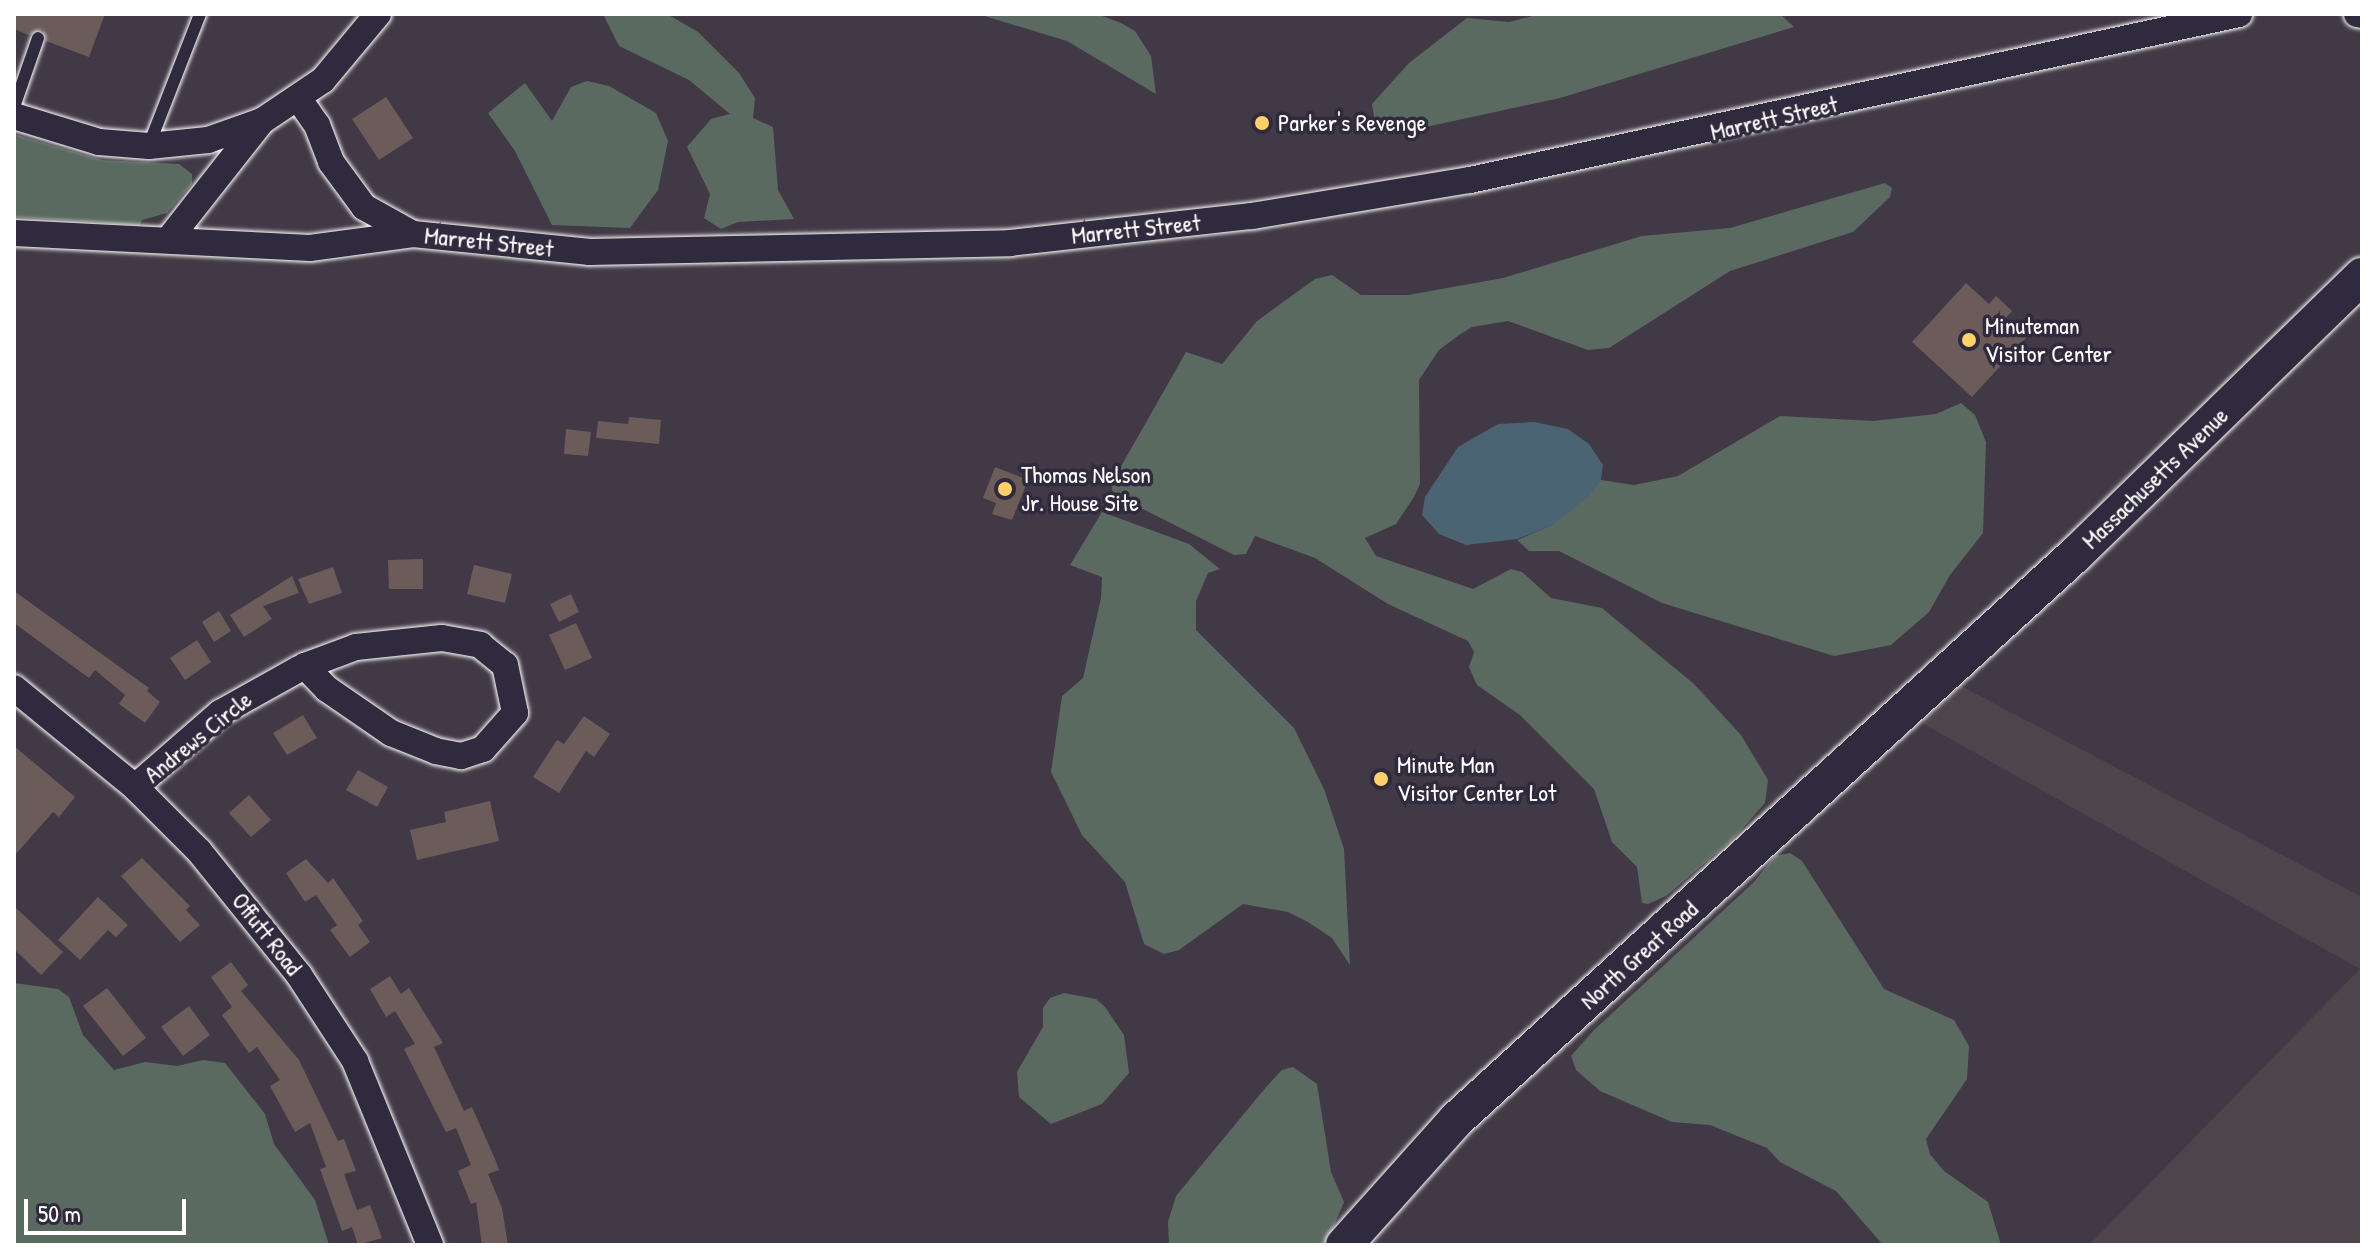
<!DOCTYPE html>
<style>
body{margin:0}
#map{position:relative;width:2376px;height:1259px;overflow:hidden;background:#413945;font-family:"Patrick Hand",sans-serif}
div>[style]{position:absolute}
.built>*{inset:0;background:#4e444b}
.green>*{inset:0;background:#5b6a61}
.water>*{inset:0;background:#4b6473}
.building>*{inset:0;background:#6c5c59}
.roads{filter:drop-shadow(0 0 2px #fff) drop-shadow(0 0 2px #fff)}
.service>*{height:12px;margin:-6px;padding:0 6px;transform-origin:6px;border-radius:6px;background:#2f2a3d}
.minor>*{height:26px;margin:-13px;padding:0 13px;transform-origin:13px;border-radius:13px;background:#2f2a3d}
.secondary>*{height:36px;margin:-18px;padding:0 18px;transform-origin:18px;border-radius:18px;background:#2f2a3d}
.dots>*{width:22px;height:22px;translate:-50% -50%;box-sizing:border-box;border:4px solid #2f2a3d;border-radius:50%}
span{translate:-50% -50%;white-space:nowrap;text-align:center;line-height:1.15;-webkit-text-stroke:7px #2f2a3d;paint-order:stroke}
.street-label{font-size:24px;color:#fff}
.poi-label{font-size:24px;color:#fff}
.left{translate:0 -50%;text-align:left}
.frame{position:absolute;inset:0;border:16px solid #fff;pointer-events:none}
.scale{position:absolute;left:24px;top:1199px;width:162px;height:36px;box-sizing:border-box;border:4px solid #fff;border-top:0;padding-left:10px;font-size:24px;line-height:28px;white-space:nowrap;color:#fff;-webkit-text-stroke:6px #2f2a3d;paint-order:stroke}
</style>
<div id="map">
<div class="built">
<div style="clip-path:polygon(1961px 686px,2362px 897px,2362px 1245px,2089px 1245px,2360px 969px,1922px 723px)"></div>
</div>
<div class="green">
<div style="clip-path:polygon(603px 14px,667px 14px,698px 32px,739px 73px,755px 98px,753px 118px,773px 127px,778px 190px,794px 219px,738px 222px,721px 229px,704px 218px,710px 194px,687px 147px,711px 119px,730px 114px,689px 80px,619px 46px)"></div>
<div style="clip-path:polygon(978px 14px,1097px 14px,1121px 23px,1135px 31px,1151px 56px,1156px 94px,1067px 41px)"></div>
<div style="clip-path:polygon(1540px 14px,1780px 14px,1794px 27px,1560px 98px,1398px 133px,1384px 134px,1375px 122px,1372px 104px,1409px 63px,1467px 18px,1509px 22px)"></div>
<div style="clip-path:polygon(587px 81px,609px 86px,656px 113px,668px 141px,658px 190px,630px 228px,552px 225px,515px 151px,488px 113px,525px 83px,552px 121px,571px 87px)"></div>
<div style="clip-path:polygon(14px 134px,102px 160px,179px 164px,192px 174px,192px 184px,167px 213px,142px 220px,140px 225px,14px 217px)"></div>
<div style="clip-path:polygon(1885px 183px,1892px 188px,1890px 197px,1853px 232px,1730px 271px,1609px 348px,1588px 350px,1508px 321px,1472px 327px,1459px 335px,1439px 350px,1419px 380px,1420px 484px,1414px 497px,1396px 524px,1365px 538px,1376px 556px,1473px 589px,1511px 569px,1522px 572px,1551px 598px,1602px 608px,1694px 684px,1741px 735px,1768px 780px,1765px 803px,1734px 838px,1666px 896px,1648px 904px,1642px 903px,1637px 867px,1612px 842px,1594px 789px,1520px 715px,1477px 685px,1469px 667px,1474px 652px,1468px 641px,1388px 604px,1315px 558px,1255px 536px,1246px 554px,1234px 555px,1113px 494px,1111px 484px,1186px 352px,1222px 364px,1257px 321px,1315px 279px,1332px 275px,1361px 295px,1408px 295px,1503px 278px,1642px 236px,1730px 228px)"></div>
<div style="clip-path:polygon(1961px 403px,1975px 415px,1986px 442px,1983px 533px,1950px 575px,1929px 612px,1891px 645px,1834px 656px,1662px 603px,1559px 551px,1529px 551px,1517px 540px,1552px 525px,1601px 480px,1634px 485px,1678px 476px,1780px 416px,1873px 421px,1936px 414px)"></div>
<div style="clip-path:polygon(1102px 512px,1189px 544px,1220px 569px,1208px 573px,1196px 601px,1196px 630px,1294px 728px,1324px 789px,1344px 849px,1350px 965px,1332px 938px,1308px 922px,1288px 912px,1243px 904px,1179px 950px,1164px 954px,1144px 944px,1125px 882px,1082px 835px,1051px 772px,1062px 696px,1083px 678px,1101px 598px,1102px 577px,1070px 565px)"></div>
<div style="clip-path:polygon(1790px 853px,1802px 861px,1884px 989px,1954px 1020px,1969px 1046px,1967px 1079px,1926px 1139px,1930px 1154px,1944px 1171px,1988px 1202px,2001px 1245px,1883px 1245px,1836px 1191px,1780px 1162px,1767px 1148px,1710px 1125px,1672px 1122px,1600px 1091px,1576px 1070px,1571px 1056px,1594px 1030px,1754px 882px,1775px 856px)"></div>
<div style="clip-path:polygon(14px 983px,58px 989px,69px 997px,83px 1035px,114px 1070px,145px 1062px,177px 1066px,203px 1060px,225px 1063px,265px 1114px,274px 1144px,315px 1200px,329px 1245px,14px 1245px)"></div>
<div style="clip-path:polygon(1064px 993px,1096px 999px,1105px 1007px,1124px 1035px,1129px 1073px,1102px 1104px,1051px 1124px,1019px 1097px,1017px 1072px,1043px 1027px,1043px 1008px,1050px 998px)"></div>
<div style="clip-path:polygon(1293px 1067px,1317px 1084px,1331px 1172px,1344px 1202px,1330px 1235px,1322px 1245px,1169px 1245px,1168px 1222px,1176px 1196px,1267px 1086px,1282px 1070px)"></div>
</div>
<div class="water">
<div style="clip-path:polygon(1534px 422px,1568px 429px,1589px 444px,1603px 465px,1601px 480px,1588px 497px,1552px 525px,1517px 539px,1466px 545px,1439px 534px,1422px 515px,1425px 497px,1458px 447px,1498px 424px)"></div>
</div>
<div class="building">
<div style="clip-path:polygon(14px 14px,105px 14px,89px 57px,46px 41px,42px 30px,29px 35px,14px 29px)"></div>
<div style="clip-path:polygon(386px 97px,413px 138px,379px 160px,352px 119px)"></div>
<div style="clip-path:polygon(1966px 283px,1989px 304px,1996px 296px,2012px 311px,2005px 319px,2026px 338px,1972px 397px,1912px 342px)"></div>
<div style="clip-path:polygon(629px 417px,661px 420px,659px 444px,596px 438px,598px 421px,628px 424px)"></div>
<div style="clip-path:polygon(566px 429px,591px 432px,588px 456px,564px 454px)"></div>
<div style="clip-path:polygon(995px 467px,1028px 480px,1012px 520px,992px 514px,996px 503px,983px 498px)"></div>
<div style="clip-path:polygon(423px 559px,423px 589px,389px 589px,388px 560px)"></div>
<div style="clip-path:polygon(474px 565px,512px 574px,505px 603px,467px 594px)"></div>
<div style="clip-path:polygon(333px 567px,342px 593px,309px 604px,298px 579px)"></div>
<div style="clip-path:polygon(292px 576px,299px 593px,263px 606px,272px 619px,244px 637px,230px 615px)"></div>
<div style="clip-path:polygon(14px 591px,149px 688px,147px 691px,160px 702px,145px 723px,119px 704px,125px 695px,95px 670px,89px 678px,14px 623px)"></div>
<div style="clip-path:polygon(571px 594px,579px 612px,559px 622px,550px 604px)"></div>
<div style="clip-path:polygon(219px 611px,231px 631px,214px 642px,202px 622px)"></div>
<div style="clip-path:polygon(576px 623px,592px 658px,565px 670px,549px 635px)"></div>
<div style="clip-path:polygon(197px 640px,211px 662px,185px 680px,170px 658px)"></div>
<div style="clip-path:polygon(303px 715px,317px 738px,287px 755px,273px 733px)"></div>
<div style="clip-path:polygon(584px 716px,610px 734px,594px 757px,586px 751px,559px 793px,533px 777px,557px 740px,564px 744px)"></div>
<div style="clip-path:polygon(14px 746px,75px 797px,59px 817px,53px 812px,14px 856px)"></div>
<div style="clip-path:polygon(358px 770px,388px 787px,377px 807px,346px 790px)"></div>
<div style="clip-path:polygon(249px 795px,271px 820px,251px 837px,229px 813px)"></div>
<div style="clip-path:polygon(490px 801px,499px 841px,417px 860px,410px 830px,446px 822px,444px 812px)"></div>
<div style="clip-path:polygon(142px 858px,190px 906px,186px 910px,200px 925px,180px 942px,121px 876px)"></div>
<div style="clip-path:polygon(306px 859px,328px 883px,333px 878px,363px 921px,358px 925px,370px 942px,350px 957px,330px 930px,337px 925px,316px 895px,305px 902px,286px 873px)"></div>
<div style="clip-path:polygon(98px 897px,128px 925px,116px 937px,108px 930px,80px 960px,58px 940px)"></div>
<div style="clip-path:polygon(14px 906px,63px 952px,41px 975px,14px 949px)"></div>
<div style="clip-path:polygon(231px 962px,248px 985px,241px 991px,299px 1060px,338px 1141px,344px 1139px,356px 1171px,344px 1174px,357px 1210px,370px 1205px,382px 1238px,358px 1245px,352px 1227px,342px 1231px,320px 1169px,326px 1167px,310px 1123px,295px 1132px,270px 1086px,280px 1080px,257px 1047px,249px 1053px,222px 1015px,232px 1007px,211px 977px)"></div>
<div style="clip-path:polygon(390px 976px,401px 994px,409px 988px,443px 1043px,434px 1047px,464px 1111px,472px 1107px,495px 1159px,499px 1170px,488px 1174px,502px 1208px,508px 1245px,482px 1245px,476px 1202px,471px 1204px,458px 1171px,471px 1165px,456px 1128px,446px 1132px,404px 1049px,415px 1044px,395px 1011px,386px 1017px,370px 989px)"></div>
<div style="clip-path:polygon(107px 988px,146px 1038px,123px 1056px,83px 1006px)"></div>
<div style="clip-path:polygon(189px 1006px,210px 1035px,183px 1056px,161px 1027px)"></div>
</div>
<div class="roads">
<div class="service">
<div style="left:14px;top:107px;width:73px;rotate:-70.8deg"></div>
<div style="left:149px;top:145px;width:141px;rotate:-68.7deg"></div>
</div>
<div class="minor">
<div style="left:2357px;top:14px;width:5px;rotate:11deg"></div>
<div style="left:298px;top:98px;width:33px;rotate:55deg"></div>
<div style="left:317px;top:125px;width:40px;rotate:69deg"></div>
<div style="left:331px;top:162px;width:56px;rotate:53.7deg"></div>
<div style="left:364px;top:207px;width:56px;rotate:28.9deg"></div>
<div style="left:14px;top:116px;width:89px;rotate:17deg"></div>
<div style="left:99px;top:142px;width:50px;rotate:4.6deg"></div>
<div style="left:149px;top:146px;width:59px;rotate:-5.8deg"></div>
<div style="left:208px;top:140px;width:57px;rotate:-19.4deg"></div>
<div style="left:262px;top:121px;width:73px;rotate:-33.9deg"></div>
<div style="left:323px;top:80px;width:86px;rotate:-50.2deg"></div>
<div style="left:14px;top:233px;width:296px;rotate:2.9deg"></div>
<div style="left:310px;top:248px;width:104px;rotate:-7.7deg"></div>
<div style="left:413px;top:234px;width:178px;rotate:5.8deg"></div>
<div style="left:590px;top:252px;width:420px;rotate:-1.2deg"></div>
<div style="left:1010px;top:243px;width:244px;rotate:-6.4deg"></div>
<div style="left:1252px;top:216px;width:221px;rotate:-9.4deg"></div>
<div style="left:1470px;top:180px;width:787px;rotate:-12.18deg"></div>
<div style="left:169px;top:239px;width:150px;rotate:-51.8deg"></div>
<div style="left:14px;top:688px;width:156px;rotate:39.3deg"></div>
<div style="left:135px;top:787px;width:91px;rotate:45deg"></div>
<div style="left:199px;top:851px;width:159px;rotate:51.1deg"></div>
<div style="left:299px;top:975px;width:103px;rotate:56.9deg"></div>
<div style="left:355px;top:1061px;width:199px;rotate:67.8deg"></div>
<div style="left:135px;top:787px;width:113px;rotate:-41deg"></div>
<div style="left:220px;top:713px;width:90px;rotate:-29.1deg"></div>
<div style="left:299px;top:669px;width:7px;rotate:-27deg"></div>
<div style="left:305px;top:666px;width:54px;rotate:-20.4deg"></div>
<div style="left:356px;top:647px;width:86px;rotate:-6deg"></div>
<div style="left:442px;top:638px;width:39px;rotate:10deg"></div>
<div style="left:480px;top:645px;width:32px;rotate:39deg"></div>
<div style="left:505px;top:665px;width:49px;rotate:78.2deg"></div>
<div style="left:515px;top:713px;width:48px;rotate:131.6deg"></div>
<div style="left:483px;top:749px;width:23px;rotate:162deg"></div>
<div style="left:461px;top:756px;width:25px;rotate:-169deg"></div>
<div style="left:436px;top:751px;width:48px;rotate:-158.2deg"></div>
<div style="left:391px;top:733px;width:78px;rotate:-145.5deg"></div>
<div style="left:327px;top:689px;width:32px;rotate:-134deg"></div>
</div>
<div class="secondary">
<div style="left:1344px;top:1245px;width:168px;rotate:-48.1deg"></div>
<div style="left:1456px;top:1120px;width:839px;rotate:-42.39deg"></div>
<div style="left:2076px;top:554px;width:399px;rotate:-44.2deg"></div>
</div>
</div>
<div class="dots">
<div style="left:1262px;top:123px;background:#ffd166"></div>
<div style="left:1969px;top:340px;background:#ffd166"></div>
<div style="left:1005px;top:489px;background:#ffd166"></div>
<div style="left:1381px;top:779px;background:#ffd166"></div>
</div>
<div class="street-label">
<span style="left:1774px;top:118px;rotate:-13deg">Marrett Street</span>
<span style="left:1136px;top:229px;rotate:-6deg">Marrett Street</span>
<span style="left:489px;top:242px;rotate:6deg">Marrett Street</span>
<span style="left:2155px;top:478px;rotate:-44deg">Massachusetts Avenue</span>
<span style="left:198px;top:737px;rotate:-39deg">Andrews Circle</span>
<span style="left:267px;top:934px;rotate:52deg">Offutt Road</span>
<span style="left:1639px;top:955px;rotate:-42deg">North Great Road</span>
</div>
<div class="poi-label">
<span class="left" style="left:1278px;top:123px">Parker's Revenge</span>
<span class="left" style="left:1985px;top:340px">Minuteman<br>Visitor Center</span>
<span class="left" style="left:1021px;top:489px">Thomas Nelson<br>Jr. House Site</span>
<span class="left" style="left:1397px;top:779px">Minute Man<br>Visitor Center Lot</span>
</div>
<div class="frame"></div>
<div class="scale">50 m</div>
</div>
